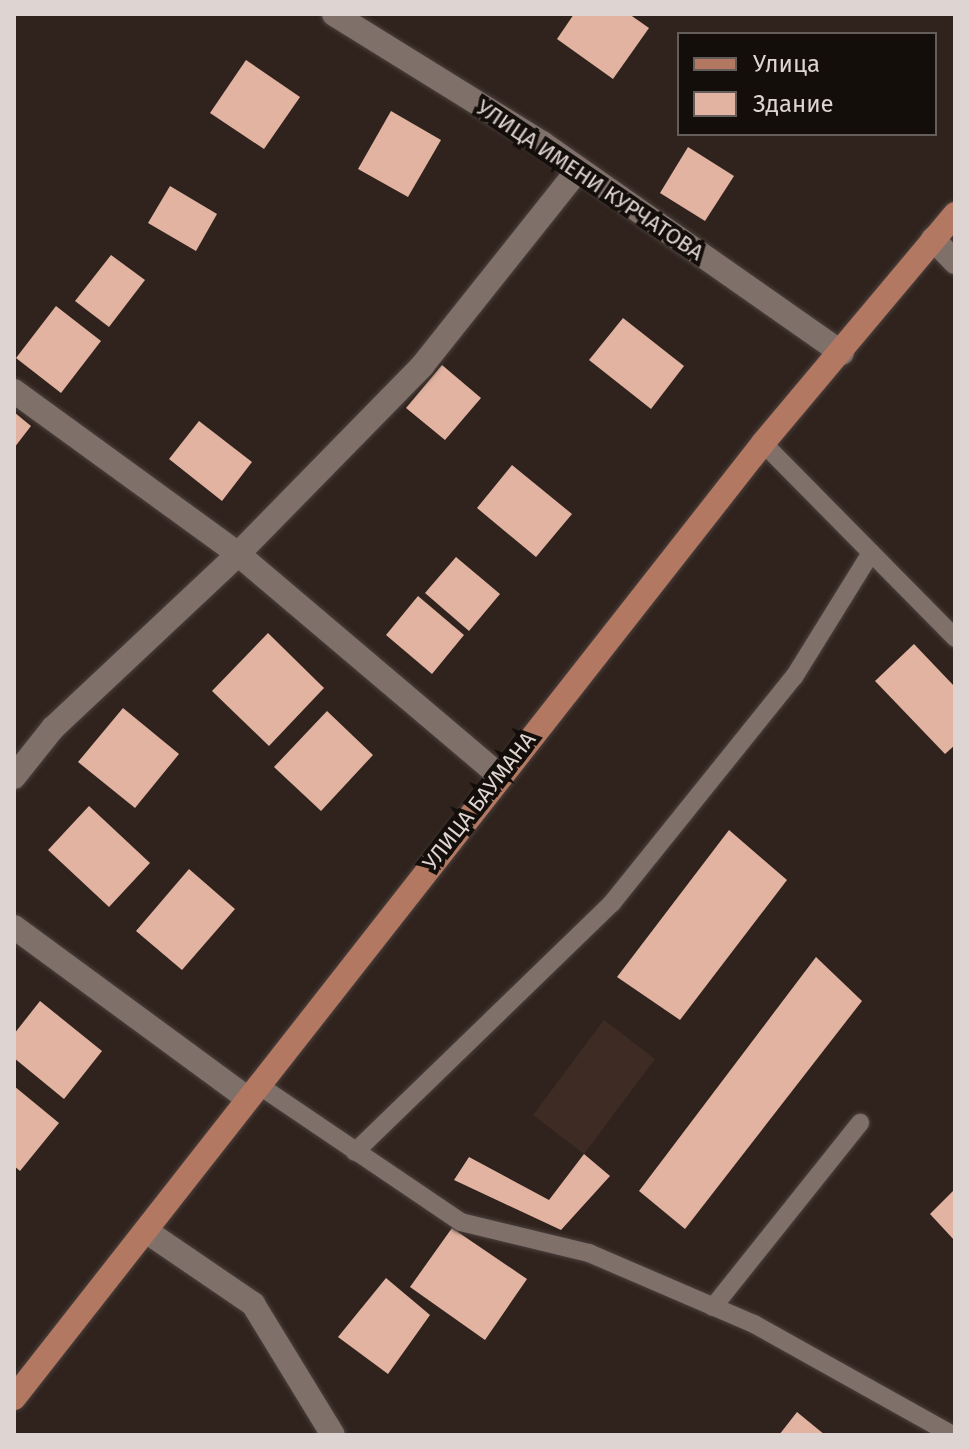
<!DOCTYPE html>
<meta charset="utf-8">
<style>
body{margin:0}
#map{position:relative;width:969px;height:1449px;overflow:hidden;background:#30231e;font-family:"Fira Sans",sans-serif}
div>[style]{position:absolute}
.built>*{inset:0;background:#3e2b24}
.building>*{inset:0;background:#e2b3a1}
.roads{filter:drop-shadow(0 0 2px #4b403c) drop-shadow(0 0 2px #4b403c)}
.lane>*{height:18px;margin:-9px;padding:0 9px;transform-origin:9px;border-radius:9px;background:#80706a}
.street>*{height:24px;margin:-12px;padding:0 12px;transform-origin:12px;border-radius:12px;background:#80706a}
.primary>*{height:24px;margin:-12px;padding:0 12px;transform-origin:12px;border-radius:12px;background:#b27862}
span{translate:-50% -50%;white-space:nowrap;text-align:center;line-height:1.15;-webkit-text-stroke:8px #140e0b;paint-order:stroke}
.street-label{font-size:22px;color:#ded4d1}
.frame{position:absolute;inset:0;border:16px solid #ded4d1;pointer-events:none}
.legend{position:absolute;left:677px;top:32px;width:260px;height:104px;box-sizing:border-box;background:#140e0b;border:2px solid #655d5a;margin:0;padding:10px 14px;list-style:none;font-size:24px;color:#ded4d1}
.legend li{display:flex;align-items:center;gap:16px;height:40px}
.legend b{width:40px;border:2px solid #655d5a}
</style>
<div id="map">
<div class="built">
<div style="clip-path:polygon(604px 1020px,655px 1059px,584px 1154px,533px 1115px)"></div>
</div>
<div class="building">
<div style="clip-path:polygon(574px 14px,629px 14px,649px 28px,613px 79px,557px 39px)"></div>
<div style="clip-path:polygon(246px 60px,300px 97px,264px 149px,210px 113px)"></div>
<div style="clip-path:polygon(391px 111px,441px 140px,408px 197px,358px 169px)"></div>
<div style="clip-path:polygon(688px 147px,734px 176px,705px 221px,660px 193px)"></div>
<div style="clip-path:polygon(170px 186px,217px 214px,196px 251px,148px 223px)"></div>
<div style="clip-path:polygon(111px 255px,145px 280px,109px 327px,75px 301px)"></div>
<div style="clip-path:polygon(56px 306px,101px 341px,61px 393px,16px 358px)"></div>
<div style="clip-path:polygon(623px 318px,684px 366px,651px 409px,589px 360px)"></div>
<div style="clip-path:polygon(442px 365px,481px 398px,445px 440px,406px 408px)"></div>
<div style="clip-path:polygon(14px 412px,31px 426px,14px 448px)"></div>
<div style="clip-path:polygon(199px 421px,252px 462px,222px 501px,169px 459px)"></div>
<div style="clip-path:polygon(512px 465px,572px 514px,536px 557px,477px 508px)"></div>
<div style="clip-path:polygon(456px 557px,500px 594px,469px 631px,425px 593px)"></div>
<div style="clip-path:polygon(418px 596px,464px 635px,432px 674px,386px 635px)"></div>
<div style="clip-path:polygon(268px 633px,324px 688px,269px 746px,212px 691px)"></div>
<div style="clip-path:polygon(914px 644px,955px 687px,955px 745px,945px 754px,875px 681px)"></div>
<div style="clip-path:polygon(123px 708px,179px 754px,135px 808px,78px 762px)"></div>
<div style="clip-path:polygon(327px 711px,373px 755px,321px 811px,274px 767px)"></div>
<div style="clip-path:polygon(89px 806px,150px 863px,109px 907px,48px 850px)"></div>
<div style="clip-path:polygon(729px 830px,787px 880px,680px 1020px,617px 977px)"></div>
<div style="clip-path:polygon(189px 869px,235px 909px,182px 970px,136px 931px)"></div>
<div style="clip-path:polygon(816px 957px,862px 1001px,685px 1229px,639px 1191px)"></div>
<div style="clip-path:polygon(40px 1001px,102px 1051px,64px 1099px,14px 1058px,14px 1034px)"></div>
<div style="clip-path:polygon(14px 1086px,59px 1123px,20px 1171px,14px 1166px)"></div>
<div style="clip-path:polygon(584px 1154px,610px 1176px,561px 1230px,454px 1180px,469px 1157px,549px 1200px)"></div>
<div style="clip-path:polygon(955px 1189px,955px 1241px,930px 1214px)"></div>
<div style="clip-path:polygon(452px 1228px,527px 1279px,485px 1340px,410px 1287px)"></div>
<div style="clip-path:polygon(386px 1278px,430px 1315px,388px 1374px,338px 1337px)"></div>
<div style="clip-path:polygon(797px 1412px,825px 1435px,779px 1435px)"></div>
</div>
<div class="roads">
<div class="lane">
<div style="left:763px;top:443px;width:274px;rotate:45.4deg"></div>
<div style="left:257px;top:1084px;width:246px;rotate:34.1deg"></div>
<div style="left:461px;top:1222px;width:132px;rotate:13.6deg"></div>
<div style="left:589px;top:1253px;width:180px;rotate:23.3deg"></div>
<div style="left:754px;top:1324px;width:228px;rotate:29.2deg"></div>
<div style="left:355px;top:1152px;width:358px;rotate:-44.1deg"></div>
<div style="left:612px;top:903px;width:290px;rotate:-51.2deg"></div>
<div style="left:794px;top:677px;width:146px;rotate:-58.2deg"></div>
<div style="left:713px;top:1307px;width:236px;rotate:-51.4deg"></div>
</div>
<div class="street">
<div style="left:334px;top:14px;width:245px;rotate:31.8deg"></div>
<div style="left:542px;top:143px;width:366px;rotate:35deg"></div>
<div style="left:933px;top:239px;width:32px;rotate:46deg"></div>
<div style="left:14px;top:391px;width:277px;rotate:36deg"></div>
<div style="left:238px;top:554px;width:342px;rotate:40.3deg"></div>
<div style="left:14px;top:777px;width:63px;rotate:-51.5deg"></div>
<div style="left:53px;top:728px;width:254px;rotate:-43.2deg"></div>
<div style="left:238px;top:554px;width:263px;rotate:-45.6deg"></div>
<div style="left:422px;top:366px;width:251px;rotate:-51.5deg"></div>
<div style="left:14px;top:927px;width:289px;rotate:36.3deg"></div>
<div style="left:146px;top:1231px;width:130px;rotate:34.3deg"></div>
<div style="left:253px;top:1304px;width:153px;rotate:58.6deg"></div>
</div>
<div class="primary">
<div style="left:14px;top:1398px;width:1214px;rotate:-51.89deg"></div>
<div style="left:763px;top:443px;width:299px;rotate:-50deg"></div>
</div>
</div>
<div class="street-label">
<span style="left:590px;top:180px;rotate:34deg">УЛИЦА ИМЕНИ КУРЧАТОВА</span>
<span style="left:479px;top:801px;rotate:-52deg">УЛИЦА БАУМАНА</span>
</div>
<div class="frame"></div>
<ul class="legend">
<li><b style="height:10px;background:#b27862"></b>Улица</li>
<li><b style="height:22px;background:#e2b3a1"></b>Здание</li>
</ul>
</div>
